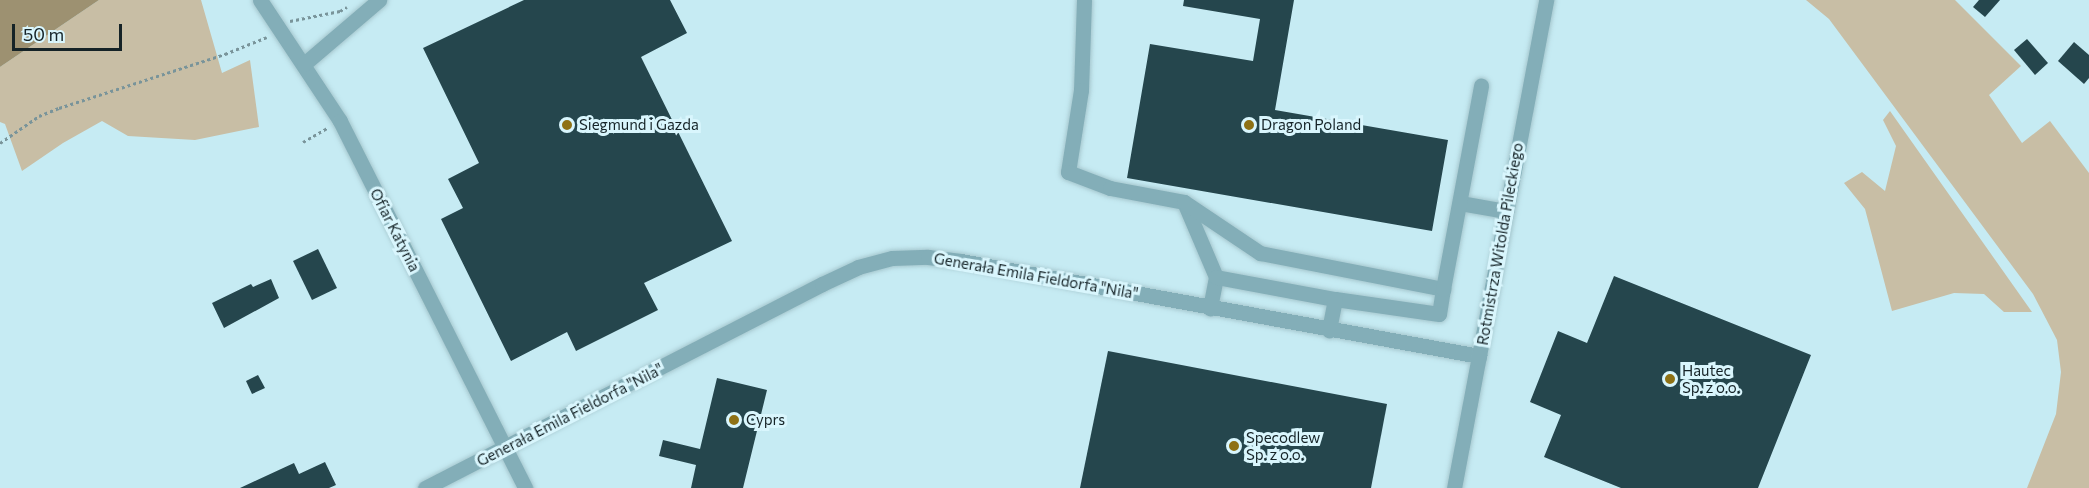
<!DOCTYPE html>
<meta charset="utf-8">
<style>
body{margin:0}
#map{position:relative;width:2089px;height:488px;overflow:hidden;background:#c6ebf3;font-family:Commissioner,sans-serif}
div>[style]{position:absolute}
.green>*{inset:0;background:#c8bea5}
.water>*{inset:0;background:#9d9171}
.building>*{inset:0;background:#25464d}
.path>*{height:3px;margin-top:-1.5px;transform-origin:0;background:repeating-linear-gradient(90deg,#79949a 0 3px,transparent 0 6px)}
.roads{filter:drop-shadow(0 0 2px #a6c7ce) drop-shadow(0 0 2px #a6c7ce)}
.minor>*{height:15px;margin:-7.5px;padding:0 7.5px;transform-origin:7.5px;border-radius:7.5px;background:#83aeb8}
.dots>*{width:16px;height:16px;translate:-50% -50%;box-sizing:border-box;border:3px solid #d9f6fd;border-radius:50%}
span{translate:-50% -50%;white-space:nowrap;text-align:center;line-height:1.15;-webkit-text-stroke:6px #d9f6fd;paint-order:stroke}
.poi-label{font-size:15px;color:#152327}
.left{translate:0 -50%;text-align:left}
.street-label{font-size:15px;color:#152327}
.scale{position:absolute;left:12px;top:24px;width:110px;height:27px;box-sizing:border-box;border:3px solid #152327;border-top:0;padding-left:8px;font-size:18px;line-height:21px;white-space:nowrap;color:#152327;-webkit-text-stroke:4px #d9f6fd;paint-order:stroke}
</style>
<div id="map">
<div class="green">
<div style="clip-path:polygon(99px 0,201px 0,222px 73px,250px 60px,259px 127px,195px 140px,128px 136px,102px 121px,63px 143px,22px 171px,5px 124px,0 122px,0 67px)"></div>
<div style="clip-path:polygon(1806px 0,1955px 0,2021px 66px,1989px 95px,2022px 143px,2050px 121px,2089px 173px,2089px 488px,2027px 488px,2056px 414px,2061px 372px,2057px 340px,2033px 294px,1829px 19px)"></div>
<div style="clip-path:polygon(1890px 111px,2032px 312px,2004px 312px,1984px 294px,1954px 293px,1892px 311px,1865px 209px,1844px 183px,1862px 172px,1885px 191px,1896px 146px,1883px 120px)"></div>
</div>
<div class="water">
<div style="clip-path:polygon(0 0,99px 0,0 67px)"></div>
</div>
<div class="building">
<div style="clip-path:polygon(524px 0,670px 0,687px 33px,641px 57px,732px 241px,644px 283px,658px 310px,576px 351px,567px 332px,511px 361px,441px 219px,463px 208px,448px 179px,479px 163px,423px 48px)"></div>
<div style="clip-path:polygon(1184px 0,1294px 0,1275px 110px,1448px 140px,1432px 231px,1127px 178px,1150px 44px,1253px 61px,1260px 19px,1183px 6px)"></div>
<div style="clip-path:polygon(1979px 0,2000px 0,1985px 17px,1973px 7px)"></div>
<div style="clip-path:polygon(2027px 39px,2048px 63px,2035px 75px,2014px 50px)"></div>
<div style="clip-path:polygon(2074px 42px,2089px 55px,2089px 78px,2084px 84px,2058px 61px)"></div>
<div style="clip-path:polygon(318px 249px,337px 288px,312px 300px,293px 261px)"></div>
<div style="clip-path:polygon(1614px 276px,1811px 355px,1758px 488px,1621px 488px,1544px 457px,1561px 415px,1530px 402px,1558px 331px,1587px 343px)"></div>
<div style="clip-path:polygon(271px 279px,279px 298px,224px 328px,212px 303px,251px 284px,253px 287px)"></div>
<div style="clip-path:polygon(1108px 351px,1387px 404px,1371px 488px,1080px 488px)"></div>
<div style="clip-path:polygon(258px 375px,265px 388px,252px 394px,246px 381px)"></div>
<div style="clip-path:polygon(717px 378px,767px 390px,743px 488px,691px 488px,696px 465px,659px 456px,663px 440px,700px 449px)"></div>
<div style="clip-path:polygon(325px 462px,336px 485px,329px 488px,240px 488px,294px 463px,299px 474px)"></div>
</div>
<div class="path">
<div style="left:290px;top:21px;width:51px;rotate:-11.3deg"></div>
<div style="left:340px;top:11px;width:8px;rotate:-30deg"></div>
<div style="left:303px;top:142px;width:28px;rotate:-30deg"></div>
<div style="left:0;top:143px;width:47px;rotate:-34.7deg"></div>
<div style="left:39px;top:116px;width:22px;rotate:-22deg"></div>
<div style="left:59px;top:108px;width:175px;rotate:-18deg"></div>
<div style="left:225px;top:54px;width:45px;rotate:-22deg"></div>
</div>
<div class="roads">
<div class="minor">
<div style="left:260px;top:0;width:145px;rotate:56.5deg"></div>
<div style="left:340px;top:121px;width:411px;rotate:63.2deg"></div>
<div style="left:1084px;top:0;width:90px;rotate:91.9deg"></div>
<div style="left:1081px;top:90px;width:83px;rotate:99deg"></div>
<div style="left:1068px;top:172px;width:45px;rotate:20.9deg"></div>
<div style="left:1110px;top:188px;width:75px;rotate:10.7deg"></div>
<div style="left:1184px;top:202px;width:82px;rotate:66.9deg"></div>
<div style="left:1216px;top:277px;width:32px;rotate:101deg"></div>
<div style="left:304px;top:64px;width:99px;rotate:-40.5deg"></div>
<div style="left:1184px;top:202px;width:92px;rotate:33.9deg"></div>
<div style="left:1260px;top:253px;width:187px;rotate:11.1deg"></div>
<div style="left:1443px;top:289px;width:25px;rotate:99deg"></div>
<div style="left:1439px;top:314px;width:105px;rotate:-171.8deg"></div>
<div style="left:1460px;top:203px;width:47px;rotate:9.9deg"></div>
<div style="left:1216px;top:277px;width:121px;rotate:10.5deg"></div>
<div style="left:1335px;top:299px;width:32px;rotate:101deg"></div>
<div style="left:1443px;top:289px;width:207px;rotate:-79.4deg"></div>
<div style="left:425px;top:488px;width:446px;rotate:-27.2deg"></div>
<div style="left:822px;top:284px;width:40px;rotate:-25deg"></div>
<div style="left:858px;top:267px;width:35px;rotate:-15deg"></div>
<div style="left:892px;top:258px;width:36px;rotate:-2deg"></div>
<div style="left:928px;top:257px;width:33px;rotate:7deg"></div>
<div style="left:961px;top:261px;width:527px;rotate:10.39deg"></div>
<div style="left:1454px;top:488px;width:497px;rotate:-79.3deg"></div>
</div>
</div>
<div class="dots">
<div style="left:567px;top:125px;background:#8e7115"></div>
<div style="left:1249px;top:125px;background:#8e7115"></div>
<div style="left:1670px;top:379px;background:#8e7115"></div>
<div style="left:734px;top:420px;background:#8e7115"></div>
<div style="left:1234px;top:446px;background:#8e7115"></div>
</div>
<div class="poi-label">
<span class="left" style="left:579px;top:125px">Siegmund i Gazda</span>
<span class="left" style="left:1261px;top:125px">Dragon Poland</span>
<span class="left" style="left:1682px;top:379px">Hautec<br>Sp. z o.o.</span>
<span class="left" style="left:746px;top:420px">Cyprs</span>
<span class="left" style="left:1246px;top:446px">Specodlew<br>Sp. z o.o.</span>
</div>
<div class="street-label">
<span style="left:395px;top:230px;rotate:63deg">Ofiar Katynia</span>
<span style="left:1500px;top:244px;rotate:-80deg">Rotmistrza Witolda Pileckiego</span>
<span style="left:1036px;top:276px;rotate:10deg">Generała Emila Fieldorfa "Nila"</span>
<span style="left:570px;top:415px;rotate:-27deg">Generała Emila Fieldorfa "Nila"</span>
</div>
<div class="scale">50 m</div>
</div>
